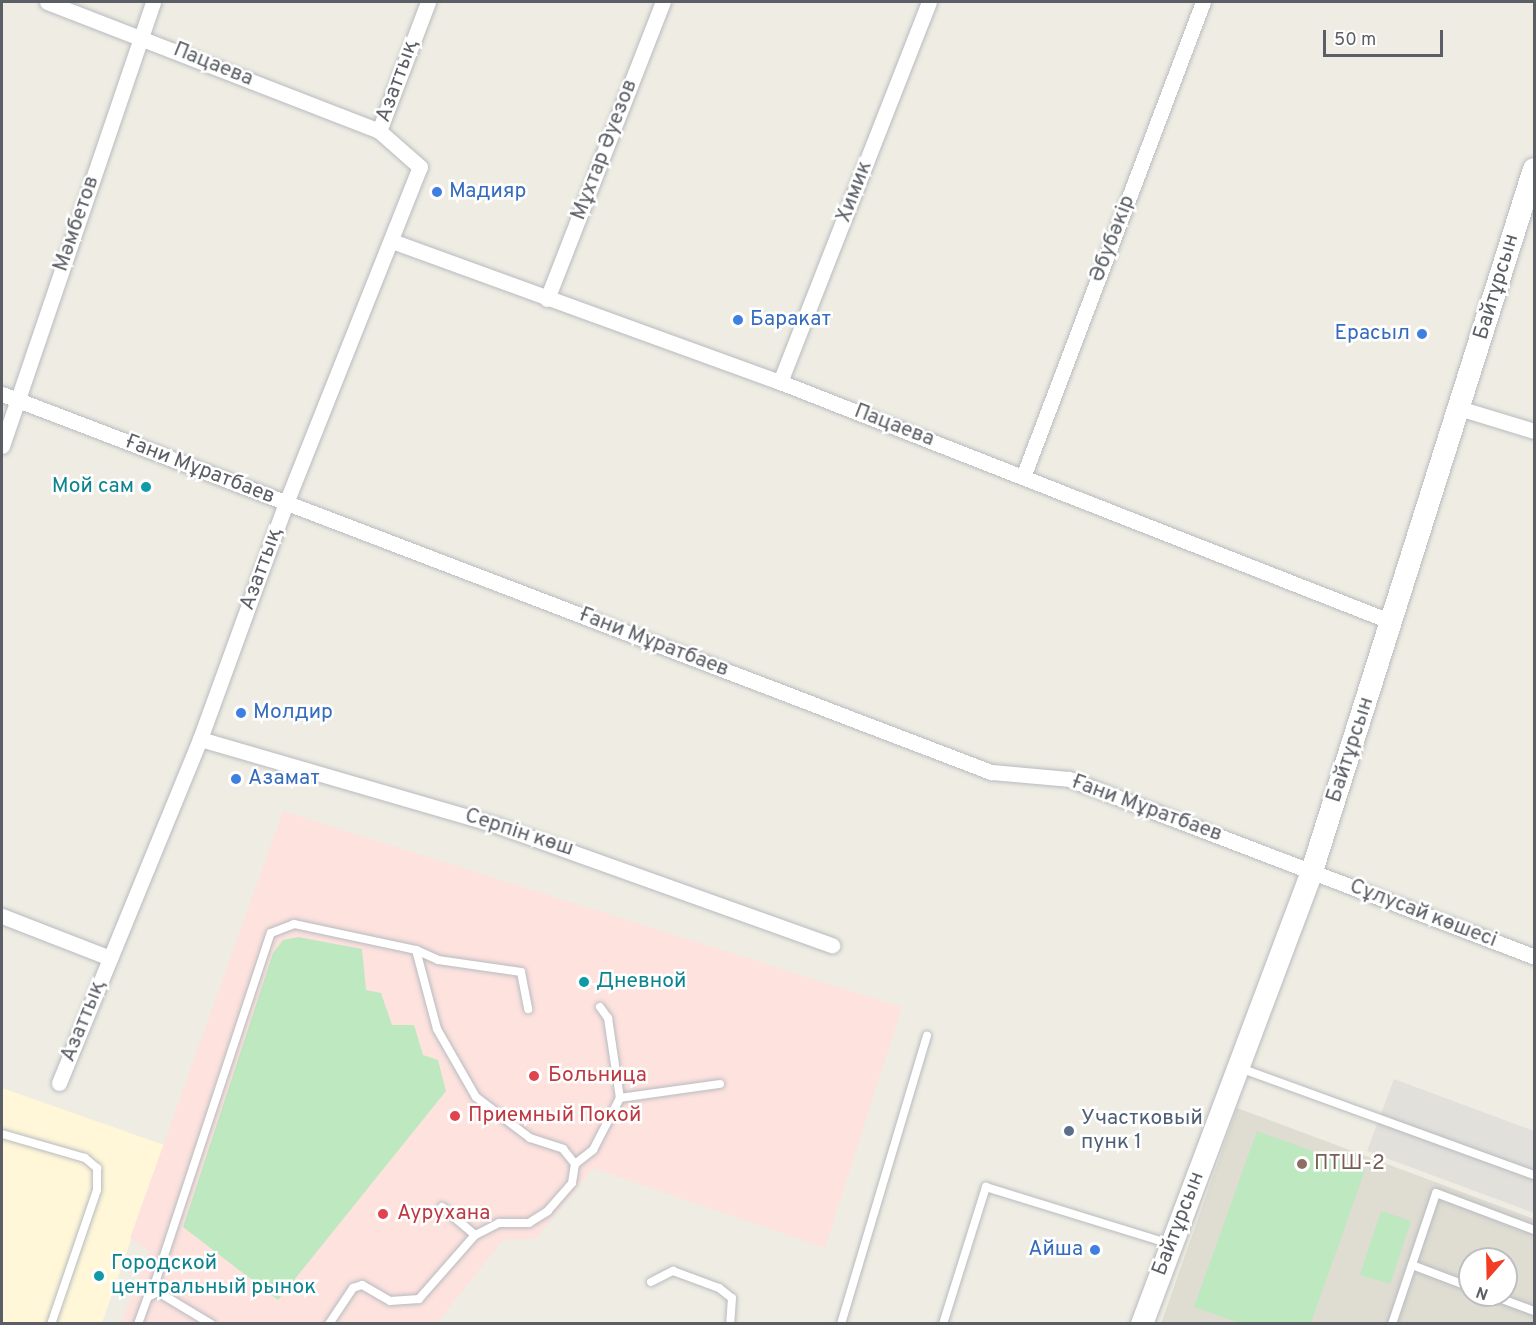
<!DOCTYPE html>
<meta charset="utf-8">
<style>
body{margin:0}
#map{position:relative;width:1536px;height:1325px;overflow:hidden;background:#efede3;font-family:Overpass,sans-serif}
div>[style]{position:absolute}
.commercial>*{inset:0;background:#fff7d8}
.industrial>*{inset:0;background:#e2e0db}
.education>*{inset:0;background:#dfdcd2}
.medical>*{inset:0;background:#fde2de}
.green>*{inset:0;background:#bee8c0}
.roads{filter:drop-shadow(0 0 2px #b8bbc0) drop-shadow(0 0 2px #b8bbc0)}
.lane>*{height:8px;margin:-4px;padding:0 4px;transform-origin:4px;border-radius:4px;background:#fff}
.street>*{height:15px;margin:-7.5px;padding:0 7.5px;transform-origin:7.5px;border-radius:7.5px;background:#fff}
.secondary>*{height:22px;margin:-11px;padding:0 11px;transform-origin:11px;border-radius:11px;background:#fff}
.dots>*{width:16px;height:16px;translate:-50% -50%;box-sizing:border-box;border:3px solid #fff;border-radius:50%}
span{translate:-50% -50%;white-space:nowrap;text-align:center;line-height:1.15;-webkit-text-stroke:5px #fff;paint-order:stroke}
.street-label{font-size:21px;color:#5b5f65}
.shop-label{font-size:21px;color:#366cbe}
.left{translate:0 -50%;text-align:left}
.right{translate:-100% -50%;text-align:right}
.culture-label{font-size:21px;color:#0d838f}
.health-label{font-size:21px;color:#be3a42}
.service-label{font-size:21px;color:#4e5e75}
.education-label{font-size:21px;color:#785e54}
.frame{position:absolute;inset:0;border:3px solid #5b5f65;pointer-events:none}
.north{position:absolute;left:1458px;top:1247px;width:60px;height:60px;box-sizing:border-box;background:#fff;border:2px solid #bdbfc1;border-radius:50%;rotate:200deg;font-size:16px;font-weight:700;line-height:24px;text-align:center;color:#5b5f65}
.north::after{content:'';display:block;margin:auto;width:21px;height:27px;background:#f33c25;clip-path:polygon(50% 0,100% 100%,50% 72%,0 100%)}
.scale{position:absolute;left:1323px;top:30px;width:120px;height:27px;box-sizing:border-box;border:3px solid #5b5f65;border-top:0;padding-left:8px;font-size:18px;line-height:21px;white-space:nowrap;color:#5b5f65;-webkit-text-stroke:4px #fff;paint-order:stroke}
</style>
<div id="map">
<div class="commercial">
<div style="clip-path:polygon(2px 1088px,164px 1145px,102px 1323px,2px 1324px)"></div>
</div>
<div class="industrial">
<div style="clip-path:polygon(1394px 1079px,1534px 1131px,1534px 1213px,1367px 1151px)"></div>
</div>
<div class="education">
<div style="clip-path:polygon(evenodd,1237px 1108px,1534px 1219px,1534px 1323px,1161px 1324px,1237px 1108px,1470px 1259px,1506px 1259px,1506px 1295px,1470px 1295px,1470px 1259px)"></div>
</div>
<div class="medical">
<div style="clip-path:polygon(283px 811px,902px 1007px,825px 1248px,593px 1168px,536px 1238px,503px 1240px,437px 1323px,121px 1324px,149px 1251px,130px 1238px)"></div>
</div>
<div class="green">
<div style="clip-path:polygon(298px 937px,362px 949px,366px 990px,381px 993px,392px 1025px,414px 1025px,423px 1055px,438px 1060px,446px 1091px,278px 1300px,183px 1227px,273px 953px,283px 940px)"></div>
<div style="clip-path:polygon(1257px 1131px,1365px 1170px,1311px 1323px,1240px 1323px,1194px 1307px)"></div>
<div style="clip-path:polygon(1381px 1211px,1411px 1221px,1390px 1284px,1360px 1275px)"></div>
</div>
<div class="roads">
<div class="lane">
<div style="left:416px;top:950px;width:24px;rotate:24deg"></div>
<div style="left:438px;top:960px;width:84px;rotate:8.2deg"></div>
<div style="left:521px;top:972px;width:38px;rotate:79deg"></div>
<div style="left:600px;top:1007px;width:14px;rotate:54deg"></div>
<div style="left:608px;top:1018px;width:81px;rotate:81.5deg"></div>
<div style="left:1240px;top:1068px;width:313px;rotate:20deg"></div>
<div style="left:2px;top:1134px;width:86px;rotate:16.1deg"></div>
<div style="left:85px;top:1158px;width:16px;rotate:40deg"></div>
<div style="left:97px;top:1168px;width:22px;rotate:90deg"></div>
<div style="left:97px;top:1190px;width:142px;rotate:108.9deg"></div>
<div style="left:575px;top:1164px;width:23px;rotate:-38deg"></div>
<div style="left:593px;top:1150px;width:59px;rotate:-62.6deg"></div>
<div style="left:620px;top:1098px;width:101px;rotate:-8deg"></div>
<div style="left:442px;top:1207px;width:43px;rotate:40.3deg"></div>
<div style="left:1412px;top:1265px;width:62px;rotate:20.8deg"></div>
<div style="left:651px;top:1282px;width:25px;rotate:-27deg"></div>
<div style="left:673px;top:1271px;width:49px;rotate:20.3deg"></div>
<div style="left:719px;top:1288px;width:16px;rotate:38deg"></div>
<div style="left:732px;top:1298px;width:26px;rotate:94deg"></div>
<div style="left:152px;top:1292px;width:378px;rotate:-71.7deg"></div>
<div style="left:271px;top:933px;width:25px;rotate:-21deg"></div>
<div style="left:294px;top:924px;width:125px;rotate:12deg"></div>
<div style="left:416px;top:950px;width:82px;rotate:75.1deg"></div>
<div style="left:437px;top:1029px;width:78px;rotate:60.2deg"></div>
<div style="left:476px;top:1097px;width:68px;rotate:37.2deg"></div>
<div style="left:530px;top:1138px;width:35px;rotate:18deg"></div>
<div style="left:563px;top:1149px;width:19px;rotate:51deg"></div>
<div style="left:575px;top:1164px;width:19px;rotate:99deg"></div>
<div style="left:572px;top:1183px;width:37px;rotate:131deg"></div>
<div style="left:548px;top:1211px;width:22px;rotate:148deg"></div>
<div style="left:529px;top:1223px;width:30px;rotate:180deg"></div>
<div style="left:499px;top:1223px;width:27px;rotate:153deg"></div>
<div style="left:475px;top:1235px;width:85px;rotate:131.2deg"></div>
<div style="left:419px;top:1299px;width:29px;rotate:176deg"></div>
<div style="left:390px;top:1301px;width:32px;rotate:-150deg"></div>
<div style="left:362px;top:1285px;width:9px;rotate:162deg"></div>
<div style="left:353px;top:1288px;width:43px;rotate:123.7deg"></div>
<div style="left:1491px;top:1295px;width:46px;rotate:20.4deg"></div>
<div style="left:138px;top:1324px;width:29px;rotate:-70deg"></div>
<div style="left:148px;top:1297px;width:11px;rotate:-27deg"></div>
<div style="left:158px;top:1292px;width:62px;rotate:31.1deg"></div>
<div style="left:841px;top:1324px;width:301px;rotate:-73.4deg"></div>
<div style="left:943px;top:1324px;width:144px;rotate:-72.6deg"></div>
<div style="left:986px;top:1187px;width:193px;rotate:17.2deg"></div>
<div style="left:1392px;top:1324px;width:138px;rotate:-71.4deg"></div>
<div style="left:1436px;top:1193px;width:105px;rotate:20.7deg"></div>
</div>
<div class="street">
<div style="left:47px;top:2px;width:356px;rotate:21.2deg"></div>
<div style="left:392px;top:241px;width:413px;rotate:20deg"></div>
<div style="left:780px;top:382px;width:657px;rotate:21.41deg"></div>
<div style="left:547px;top:299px;width:319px;rotate:-68.7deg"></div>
<div style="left:780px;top:382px;width:408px;rotate:-68.6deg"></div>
<div style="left:2px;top:394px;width:1059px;rotate:20.92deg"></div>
<div style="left:991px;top:772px;width:78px;rotate:5.1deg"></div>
<div style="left:1069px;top:779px;width:498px;rotate:20.9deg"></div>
<div style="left:1459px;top:408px;width:78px;rotate:17deg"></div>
<div style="left:2px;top:446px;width:469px;rotate:-71.2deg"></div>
<div style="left:1023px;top:477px;width:508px;rotate:-69.25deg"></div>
<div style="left:200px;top:739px;width:311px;rotate:16.2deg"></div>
<div style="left:499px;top:826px;width:354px;rotate:19.7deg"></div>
<div style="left:2px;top:916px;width:116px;rotate:21.3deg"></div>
<div style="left:59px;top:1083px;width:372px;rotate:-67.7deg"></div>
<div style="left:200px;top:739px;width:251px;rotate:-70deg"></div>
<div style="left:286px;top:503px;width:362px;rotate:-68.3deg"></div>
<div style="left:420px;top:167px;width:55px;rotate:-138.7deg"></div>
<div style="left:379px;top:131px;width:138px;rotate:-69.2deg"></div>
</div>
<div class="secondary">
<div style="left:1142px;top:1324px;width:484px;rotate:-69.4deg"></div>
<div style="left:1312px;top:871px;width:736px;rotate:-72.45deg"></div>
</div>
</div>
<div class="dots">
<div style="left:437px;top:192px;background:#3f7fe0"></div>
<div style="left:738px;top:320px;background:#3f7fe0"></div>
<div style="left:1422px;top:334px;background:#3f7fe0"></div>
<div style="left:146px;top:487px;background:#0f9aa8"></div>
<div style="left:241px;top:713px;background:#3f7fe0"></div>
<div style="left:236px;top:779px;background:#3f7fe0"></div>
<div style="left:584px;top:982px;background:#0f9aa8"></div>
<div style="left:534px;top:1076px;background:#e0444e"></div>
<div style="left:455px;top:1116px;background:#e0444e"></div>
<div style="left:1069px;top:1131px;background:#5c6f8a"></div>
<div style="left:1302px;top:1164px;background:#8d6e63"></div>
<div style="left:383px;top:1214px;background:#e0444e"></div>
<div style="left:1095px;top:1250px;background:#3f7fe0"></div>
<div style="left:99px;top:1276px;background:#0f9aa8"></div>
</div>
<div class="street-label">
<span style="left:213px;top:65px;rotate:22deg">Пацаева</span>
<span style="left:398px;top:81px;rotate:-70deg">Азаттық</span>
<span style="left:605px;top:150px;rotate:-69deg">Мұхтар Әуезов</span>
<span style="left:855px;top:192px;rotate:-69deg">Химик</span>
<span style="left:77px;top:224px;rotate:-71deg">Мәмбетов</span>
<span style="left:1113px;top:239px;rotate:-69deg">Әбубәкір</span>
<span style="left:1497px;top:287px;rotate:-73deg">Байтұрсын</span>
<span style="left:894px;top:426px;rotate:21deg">Пацаева</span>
<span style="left:200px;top:470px;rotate:21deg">Ғани Мұратбаев</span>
<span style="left:262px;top:569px;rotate:-70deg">Азаттық</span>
<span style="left:654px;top:643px;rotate:21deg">Ғани Мұратбаев</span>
<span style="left:1351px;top:750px;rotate:-72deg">Байтұрсын</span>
<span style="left:1147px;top:809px;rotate:20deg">Ғани Мұратбаев</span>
<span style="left:519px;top:833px;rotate:18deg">Серпін көш</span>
<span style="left:1423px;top:914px;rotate:21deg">Сұлусай көшесі</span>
<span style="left:84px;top:1021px;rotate:-68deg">Азаттық</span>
<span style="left:1179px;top:1224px;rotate:-69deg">Байтұрсын</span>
</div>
<div class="shop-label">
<span class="left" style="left:449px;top:192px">Мадияр</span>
<span class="left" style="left:750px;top:320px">Баракат</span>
<span class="right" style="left:1410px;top:334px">Ерасыл</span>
<span class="left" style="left:253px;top:713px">Молдир</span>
<span class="left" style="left:248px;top:779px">Азамат</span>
<span class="right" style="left:1083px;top:1250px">Айша</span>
</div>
<div class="culture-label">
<span class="right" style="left:134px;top:487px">Мой сам</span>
<span class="left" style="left:596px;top:982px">Дневной</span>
<span class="left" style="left:111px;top:1276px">Городской<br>центральный рынок</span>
</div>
<div class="health-label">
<span class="left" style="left:548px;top:1076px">Больница</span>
<span class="left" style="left:468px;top:1116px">Приемный Покой</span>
<span class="left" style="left:397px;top:1214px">Аурухана</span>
</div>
<div class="service-label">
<span class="left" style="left:1081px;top:1131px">Участковый<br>пунк 1</span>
</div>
<div class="education-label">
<span class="left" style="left:1314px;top:1164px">ПТШ-2</span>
</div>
<div class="frame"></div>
<div class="north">N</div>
<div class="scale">50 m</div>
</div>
